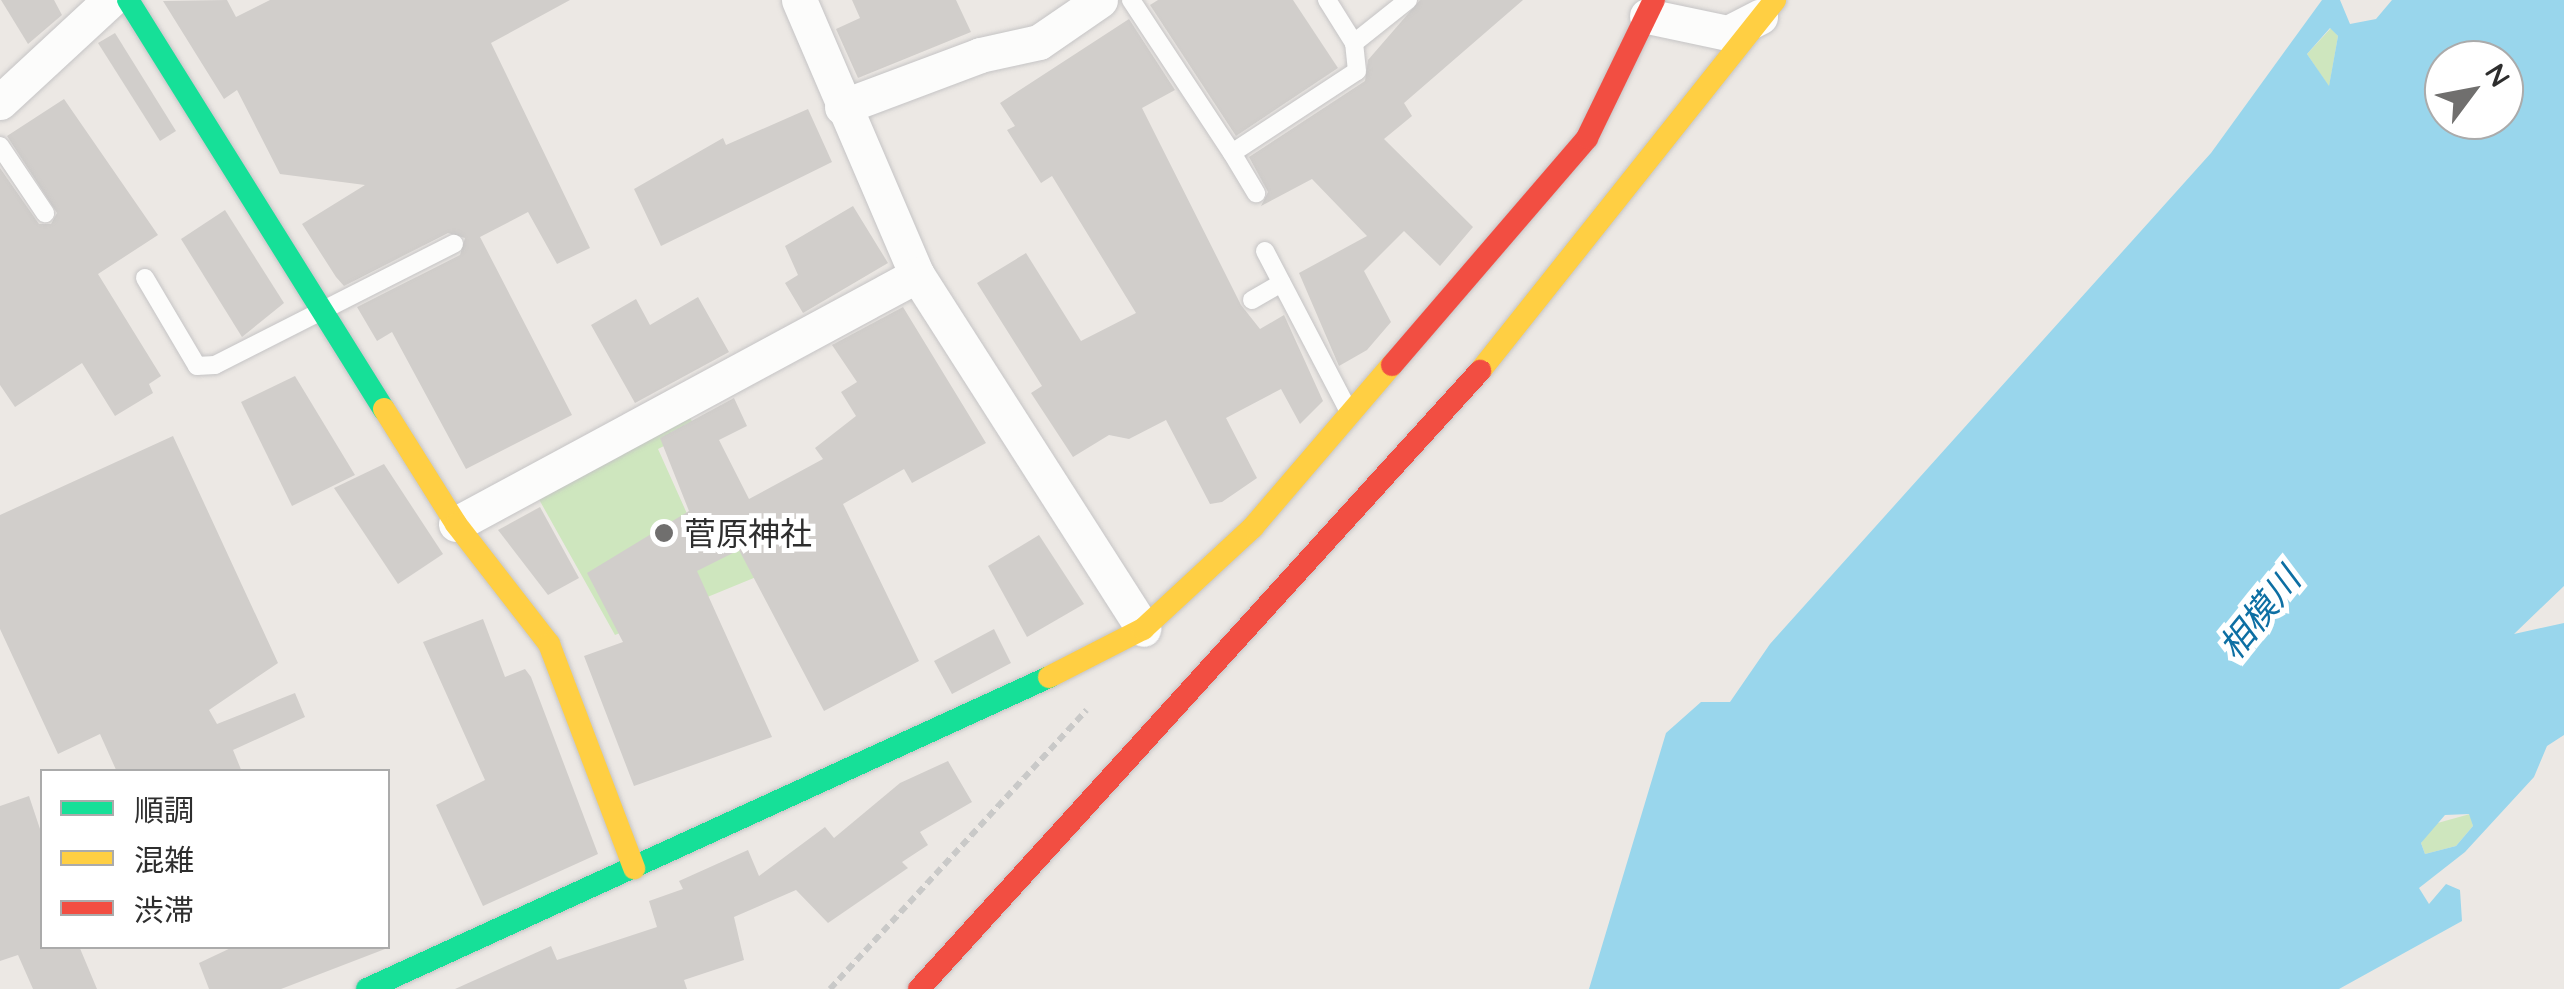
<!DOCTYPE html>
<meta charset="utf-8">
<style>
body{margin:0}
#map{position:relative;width:2564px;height:989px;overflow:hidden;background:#ece8e4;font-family:Quicksand,"Noto Sans JP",sans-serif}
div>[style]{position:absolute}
.green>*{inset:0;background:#cee6be}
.water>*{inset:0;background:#99d6ec}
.building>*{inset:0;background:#d1cecb}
.path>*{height:6px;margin-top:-3px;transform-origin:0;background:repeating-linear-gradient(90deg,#c9c9c8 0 8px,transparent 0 13px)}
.roads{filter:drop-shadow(0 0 2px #c5c4c5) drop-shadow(0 0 2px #c5c4c5)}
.lane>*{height:18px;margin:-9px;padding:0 9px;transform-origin:9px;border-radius:9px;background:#fcfcfb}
.street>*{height:35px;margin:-17.5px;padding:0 17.5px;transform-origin:17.5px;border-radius:17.5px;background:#fcfcfb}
.fast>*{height:22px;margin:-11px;padding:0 11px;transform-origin:11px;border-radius:11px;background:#16e098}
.slow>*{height:22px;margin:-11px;padding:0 11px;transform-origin:11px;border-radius:11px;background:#ffcf43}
.jam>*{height:22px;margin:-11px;padding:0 11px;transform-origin:11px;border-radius:11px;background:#f24e42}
.dots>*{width:28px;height:28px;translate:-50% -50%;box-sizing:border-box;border:5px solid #fff;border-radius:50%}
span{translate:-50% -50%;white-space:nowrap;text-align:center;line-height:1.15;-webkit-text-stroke:10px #fff;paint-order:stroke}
.poi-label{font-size:32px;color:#2e2e2e}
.left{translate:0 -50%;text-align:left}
.water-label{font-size:35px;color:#0d6fa3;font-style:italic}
.legend{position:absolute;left:40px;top:769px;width:350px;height:180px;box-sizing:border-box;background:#fff;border:2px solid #ababab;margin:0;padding:12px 18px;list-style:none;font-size:30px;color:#2e2e2e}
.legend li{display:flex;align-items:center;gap:20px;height:50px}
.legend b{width:50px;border:2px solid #ababab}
.north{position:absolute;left:2424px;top:40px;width:100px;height:100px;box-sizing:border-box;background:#fff;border:2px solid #ababab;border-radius:50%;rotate:58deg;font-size:28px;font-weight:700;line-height:40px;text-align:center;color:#2e2e2e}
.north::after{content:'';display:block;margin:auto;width:35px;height:45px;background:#706f6e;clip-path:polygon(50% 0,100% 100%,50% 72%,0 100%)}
</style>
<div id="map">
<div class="green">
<div style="clip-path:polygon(2331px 28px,2338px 36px,2329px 87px,2307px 54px)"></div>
<div style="clip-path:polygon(688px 413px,696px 430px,658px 449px,693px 527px,733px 512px,761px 575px,615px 635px,536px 494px)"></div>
<div style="clip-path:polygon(2470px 814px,2473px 826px,2456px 846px,2425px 854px,2421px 843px,2434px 824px)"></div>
</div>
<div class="water">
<div style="clip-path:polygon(evenodd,2322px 0,2340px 0,2350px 24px,2376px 19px,2392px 0,2564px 0,2564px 586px,2514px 634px,2564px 623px,2564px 735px,2547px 746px,2534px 777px,2465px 852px,2419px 888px,2429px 904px,2446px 884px,2460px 890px,2462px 921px,2339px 989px,1589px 989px,1666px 733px,1701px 702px,1730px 702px,1770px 644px,2211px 153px,2322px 0,2330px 28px,2338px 36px,2329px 86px,2307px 54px,2330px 28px,2322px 0,2444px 60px,2504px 60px,2504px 120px,2444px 120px,2444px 60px,2322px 0,2445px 815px,2469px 814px,2473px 826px,2456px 846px,2425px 854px,2421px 843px,2445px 815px)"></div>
</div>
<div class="building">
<div style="clip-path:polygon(1px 0,54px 0,62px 15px,28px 44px)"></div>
<div style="clip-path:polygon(227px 0,236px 17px,270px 0,570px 0,491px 43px,590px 248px,557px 264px,528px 212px,480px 237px,572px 415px,466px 469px,392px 332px,377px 341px,357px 307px,460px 255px,465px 238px,448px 233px,344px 286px,336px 277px,302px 224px,365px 185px,280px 174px,237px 90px,224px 99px,163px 1px)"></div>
<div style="clip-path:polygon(852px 0,956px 0,971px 32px,858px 78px,836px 29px,860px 18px)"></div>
<div style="clip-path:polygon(1158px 0,1293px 0,1338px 68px,1236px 136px,1150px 5px)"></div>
<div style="clip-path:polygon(1420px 0,1523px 0,1404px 103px,1412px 116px,1384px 139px,1473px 227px,1440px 266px,1404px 231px,1364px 271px,1391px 322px,1367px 350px,1339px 366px,1299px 273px,1367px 236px,1312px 179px,1261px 206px,1268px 192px,1249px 157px,1365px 81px,1368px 60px)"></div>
<div style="clip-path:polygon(1129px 19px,1175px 90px,1142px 108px,1241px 305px,1260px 329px,1284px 315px,1323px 401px,1300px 424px,1281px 389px,1226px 418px,1257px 478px,1222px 502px,1210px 504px,1166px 420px,1129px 439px,1109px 435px,1073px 457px,1031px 393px,1042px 386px,977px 283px,1026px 253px,1081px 341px,1136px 313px,1052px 176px,1041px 183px,1007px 130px,1015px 126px,1000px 103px)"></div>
<div style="clip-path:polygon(115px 33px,176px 131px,160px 141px,98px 43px)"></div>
<div style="clip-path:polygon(64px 99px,158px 235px,98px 274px,161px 376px,149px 384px,153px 393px,115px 416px,82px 363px,15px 407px,0 385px,0 168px,39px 224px,51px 224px,57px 213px,7px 136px)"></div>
<div style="clip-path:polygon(808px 109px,832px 162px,661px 246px,634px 189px,723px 138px,726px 145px)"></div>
<div style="clip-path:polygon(853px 206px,888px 263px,803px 313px,785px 283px,798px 275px,785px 246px)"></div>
<div style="clip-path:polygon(225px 210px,284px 303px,242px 337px,181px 239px)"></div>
<div style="clip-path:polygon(698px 297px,729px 352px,635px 403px,591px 325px,636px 299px,650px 325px)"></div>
<div style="clip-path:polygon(903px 307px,986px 443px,912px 483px,904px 469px,843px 504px,919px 661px,824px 711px,739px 550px,697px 571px,772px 737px,634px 786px,584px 656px,623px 642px,587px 573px,689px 511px,660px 438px,734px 398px,747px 426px,719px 440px,749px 499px,823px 459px,815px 448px,856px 416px,841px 392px,857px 382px,832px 345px)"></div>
<div style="clip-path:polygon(295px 376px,355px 475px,292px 506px,241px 402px)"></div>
<div style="clip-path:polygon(173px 436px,278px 663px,209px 710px,217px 724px,295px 693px,305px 717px,233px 750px,242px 772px,117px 772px,100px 734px,58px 754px,0 629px,0 515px)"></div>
<div style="clip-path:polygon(384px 464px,443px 554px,398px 584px,334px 488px)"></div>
<div style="clip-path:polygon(540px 507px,579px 578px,548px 595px,498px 530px)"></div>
<div style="clip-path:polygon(1039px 535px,1084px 604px,1027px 637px,988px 566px)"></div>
<div style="clip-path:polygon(483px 619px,505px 677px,525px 669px,531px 677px,598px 854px,483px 906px,436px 805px,485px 780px,423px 642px)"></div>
<div style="clip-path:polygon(994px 629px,1011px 663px,952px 694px,934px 661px)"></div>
<div style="clip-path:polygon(948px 761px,972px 802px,920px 832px,928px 845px,902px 862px,908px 868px,828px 923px,796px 890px,734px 917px,744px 960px,684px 980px,687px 989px,455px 989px,551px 946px,557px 960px,657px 927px,649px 901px,683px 889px,679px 881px,748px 850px,759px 876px,825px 827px,834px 838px,900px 783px)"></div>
<div style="clip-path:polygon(29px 796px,42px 835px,40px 946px,79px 946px,97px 989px,33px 989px,18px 955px,0 961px,0 806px)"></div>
<div style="clip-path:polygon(235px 946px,385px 946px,385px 949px,281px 989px,209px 989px,199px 963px)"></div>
</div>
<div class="path">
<div style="left:830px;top:989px;width:379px;rotate:-47.4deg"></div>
</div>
<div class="roads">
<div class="lane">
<div style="left:1131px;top:0;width:183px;rotate:56.6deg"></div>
<div style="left:1232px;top:153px;width:149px;rotate:-33.3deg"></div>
<div style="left:1357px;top:71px;width:28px;rotate:-96deg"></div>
<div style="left:1354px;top:43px;width:51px;rotate:-122.1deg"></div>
<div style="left:1354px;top:43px;width:69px;rotate:-38.5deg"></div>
<div style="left:0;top:146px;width:81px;rotate:56.1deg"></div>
<div style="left:1232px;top:153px;width:47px;rotate:59deg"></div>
<div style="left:1265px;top:251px;width:179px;rotate:62.4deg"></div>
<div style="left:145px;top:278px;width:102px;rotate:59.4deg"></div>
<div style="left:197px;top:366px;width:18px;rotate:-3deg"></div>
<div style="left:215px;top:365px;width:268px;rotate:-26.9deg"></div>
<div style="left:1252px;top:300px;width:34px;rotate:-30deg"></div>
</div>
<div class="street">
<div style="left:799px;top:0;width:299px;rotate:66.8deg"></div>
<div style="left:917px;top:275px;width:420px;rotate:57.4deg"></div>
<div style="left:1647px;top:16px;width:83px;rotate:11.9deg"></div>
<div style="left:1728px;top:33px;width:36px;rotate:-27deg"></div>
<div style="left:0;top:102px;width:150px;rotate:-42.8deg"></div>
<div style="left:842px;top:107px;width:147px;rotate:-20.6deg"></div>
<div style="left:980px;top:55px;width:60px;rotate:-12.4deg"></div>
<div style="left:1039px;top:42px;width:74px;rotate:-34.5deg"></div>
<div style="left:456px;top:524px;width:524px;rotate:-28.37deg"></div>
</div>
<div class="fast">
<div style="left:128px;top:0;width:483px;rotate:58deg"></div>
<div style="left:367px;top:989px;width:750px;rotate:-24.58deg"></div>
</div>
<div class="slow">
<div style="left:1480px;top:371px;width:474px;rotate:-51.5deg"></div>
<div style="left:384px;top:409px;width:136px;rotate:57.9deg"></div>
<div style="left:456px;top:524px;width:152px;rotate:52.2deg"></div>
<div style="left:549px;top:644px;width:240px;rotate:69.2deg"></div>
<div style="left:1049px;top:677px;width:106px;rotate:-27.1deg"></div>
<div style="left:1143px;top:629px;width:150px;rotate:-42.8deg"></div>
<div style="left:1253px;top:527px;width:213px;rotate:-49.4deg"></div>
</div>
<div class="jam">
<div style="left:1392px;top:365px;width:299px;rotate:-49.3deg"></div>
<div style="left:1587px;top:138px;width:153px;rotate:-64.1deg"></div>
<div style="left:919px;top:989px;width:835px;rotate:-47.77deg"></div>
</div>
</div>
<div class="dots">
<div style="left:664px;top:533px;background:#706f6e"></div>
</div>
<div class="poi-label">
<span class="left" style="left:684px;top:533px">菅原神社</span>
</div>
<div class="water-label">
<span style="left:2259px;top:613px;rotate:-51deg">相模川</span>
</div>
<ul class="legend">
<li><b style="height:12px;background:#16e098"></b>順調</li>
<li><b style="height:12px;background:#ffcf43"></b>混雑</li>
<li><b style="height:12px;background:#f24e42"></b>渋滞</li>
</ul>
<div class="north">N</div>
</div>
